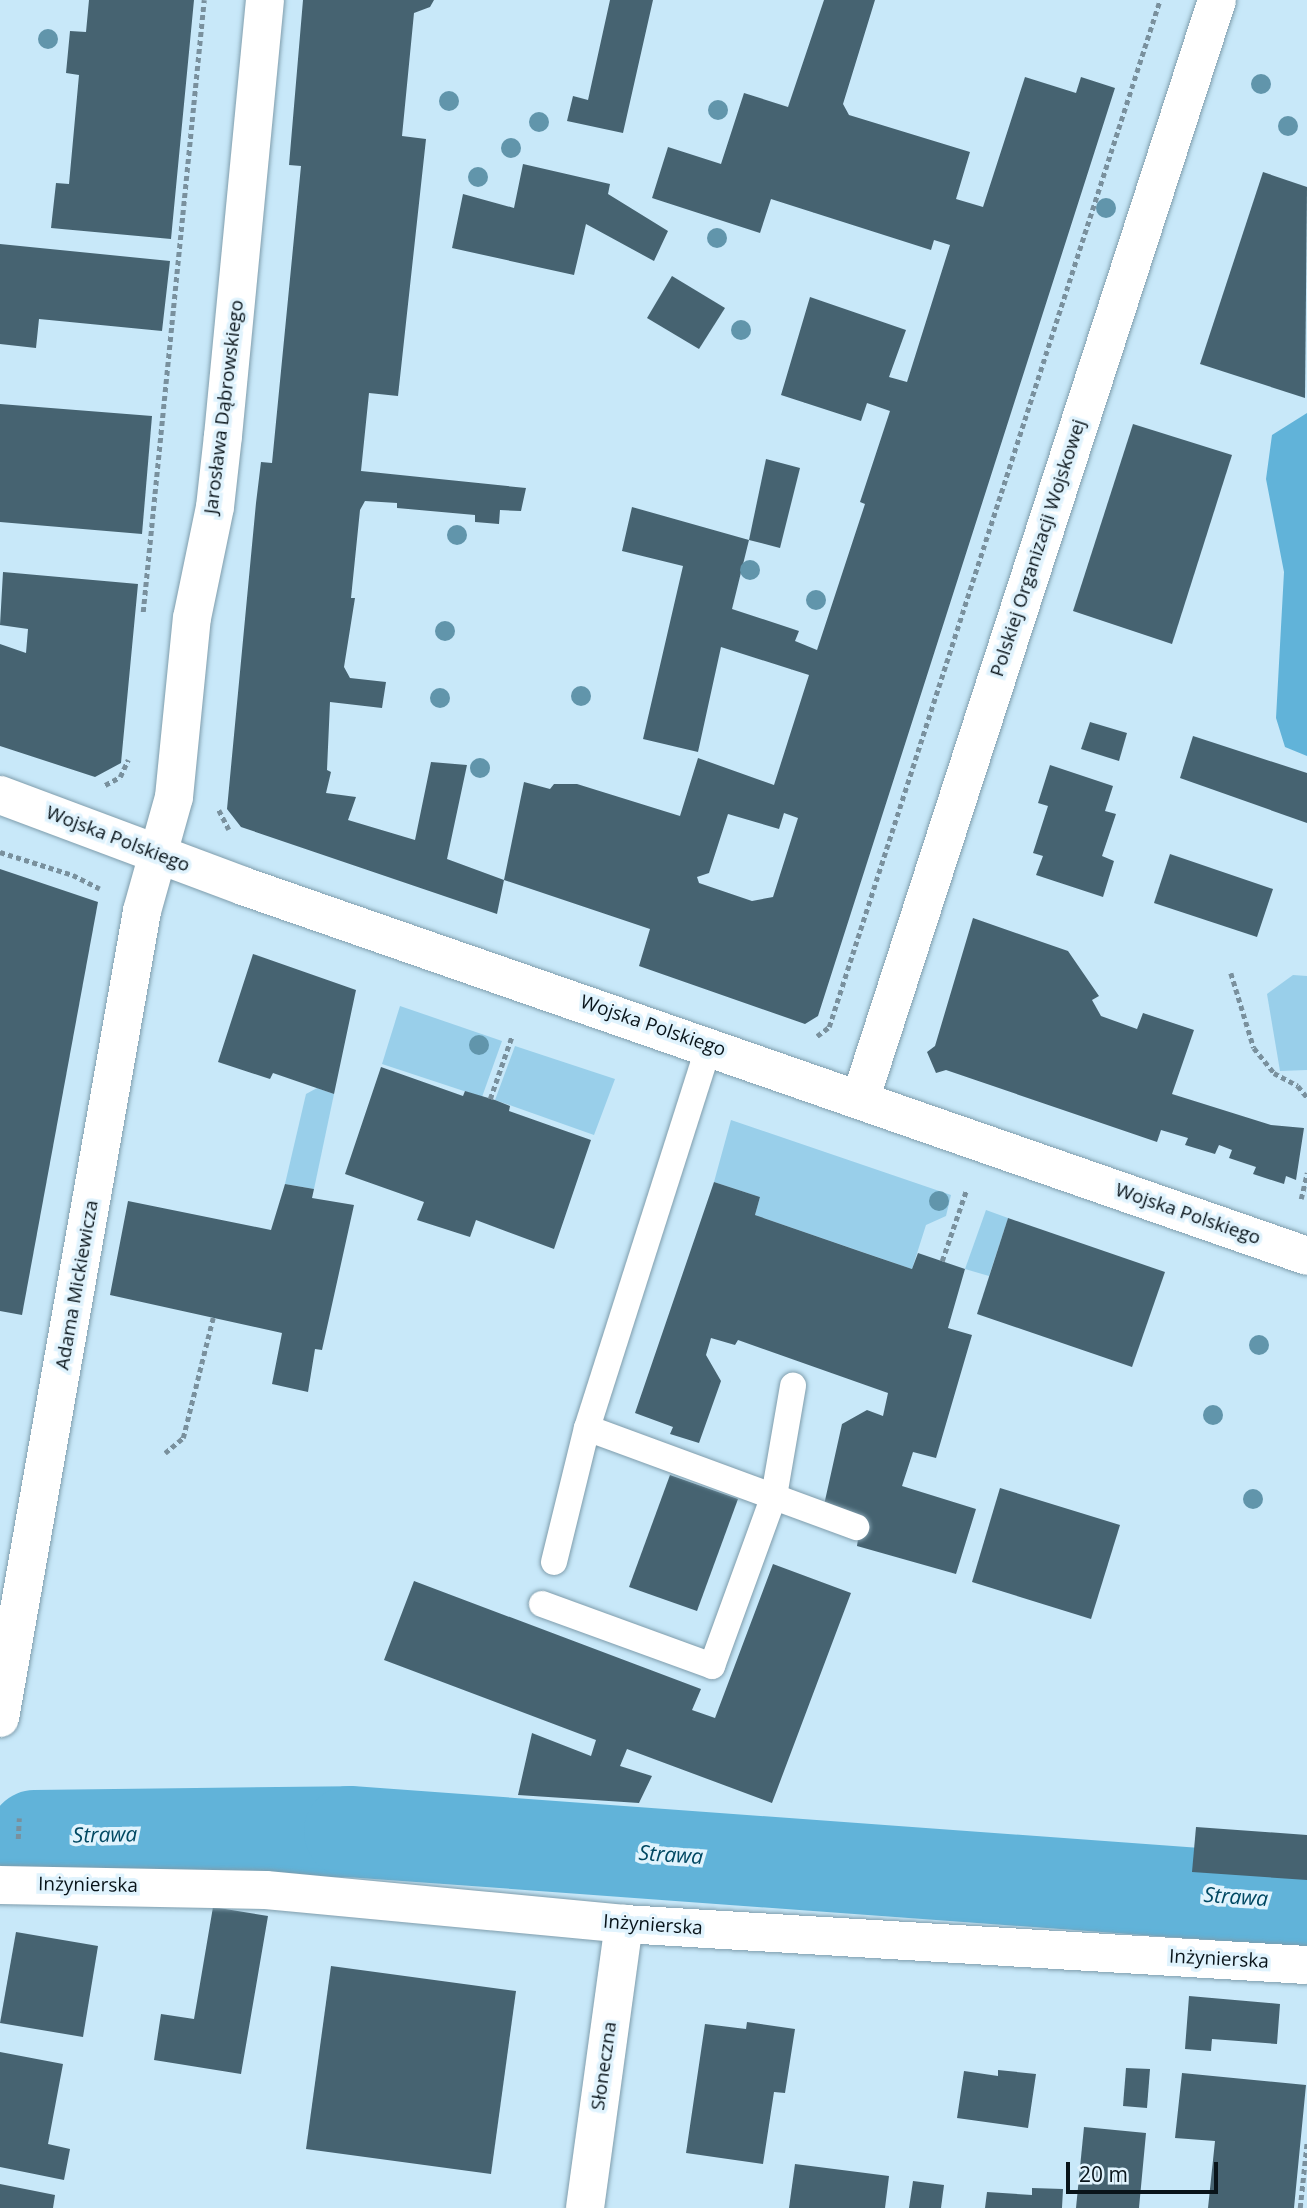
<!DOCTYPE html>
<meta charset="utf-8">
<style>
body{margin:0}
#map{position:relative;width:1307px;height:2208px;overflow:hidden;background:#c8e8f9;font-family:"Open Sans",sans-serif}
div>[style]{position:absolute}
.green>*{inset:0;background:#99cfea}
.forest>*{inset:0;background:#61b3d9}
.river>*{height:91px;margin:-45.5px;padding:0 45.5px;transform-origin:45.5px;border-radius:45.5px;background:#61b3d9}
.building>*{inset:0;background:#466371}
.path>*{height:4.5px;margin-top:-2.25px;transform-origin:0;background:repeating-linear-gradient(90deg,#79909d 0 5px,transparent 0 8.5px)}
.roads{filter:drop-shadow(0 0 2px #7f9dac) drop-shadow(0 0 2px #7f9dac)}
.service>*{height:26px;margin:-13px;padding:0 13px;transform-origin:13px;border-radius:13px;background:#fff}
.minor>*{height:38px;margin:-19px;padding:0 19px;transform-origin:19px;border-radius:19px;background:#fff}
.tertiary>*{height:38px;margin:-19px;padding:0 19px;transform-origin:19px;border-radius:19px;background:#fff}
.trees>*{width:20px;height:20px;margin:-10px;border-radius:50%;background:#6195ab}
span{translate:-50% -50%;white-space:nowrap;text-align:center;line-height:1.15;-webkit-text-stroke:7px #e0f3fd;paint-order:stroke}
.street-label{font-size:19px;color:#09141a}
.water-label{font-size:21px;color:#004862;font-style:italic}
.scale{position:absolute;left:1066px;top:2162px;width:152px;height:32px;box-sizing:border-box;border:4px solid #09141a;border-top:0;padding-left:9px;font-size:21px;line-height:24px;white-space:nowrap;color:#09141a;-webkit-text-stroke:5px #e0f3fd;paint-order:stroke}
</style>
<div id="map">
<div class="green">
<div style="clip-path:polygon(1293px 975px,1307px 976px,1307px 1070px,1280px 1071px,1267px 994px)"></div>
<div style="clip-path:polygon(400px 1006px,502px 1041px,482px 1097px,382px 1064px)"></div>
<div style="clip-path:polygon(515px 1046px,615px 1079px,594px 1135px,495px 1100px)"></div>
<div style="clip-path:polygon(317px 1088px,334px 1094px,314px 1189px,285px 1184px,306px 1094px)"></div>
<div style="clip-path:polygon(731px 1120px,951px 1195px,946px 1216px,926px 1225px,912px 1269px,755px 1215px,760px 1197px,714px 1182px)"></div>
<div style="clip-path:polygon(986px 1210px,1008px 1218px,989px 1276px,965px 1269px)"></div>
</div>
<div class="forest">
<div style="clip-path:polygon(1307px 413px,1307px 756px,1285px 747px,1276px 718px,1284px 572px,1266px 479px,1272px 435px)"></div>
</div>
<div class="river">
<div style="left:34px;top:1835px;width:315px;rotate:-0.7deg"></div>
<div style="left:349px;top:1831px;width:961px;rotate:4.18deg"></div>
</div>
<div class="building">
<div style="clip-path:polygon(89px 0,194px 0,171px 239px,51px 228px,56px 183px,69px 184px,79px 75px,66px 73px,70px 31px,86px 32px)"></div>
<div style="clip-path:polygon(303px 0,434px 0,430px 7px,414px 13px,402px 136px,426px 139px,398px 396px,369px 393px,361px 471px,526px 488px,521px 511px,500px 510px,499px 524px,475px 522px,475px 515px,397px 508px,397px 503px,365px 501px,360px 510px,351px 598px,355px 598px,344px 667px,350px 678px,386px 682px,382px 708px,330px 702px,327px 770px,331px 772px,326px 793px,356px 797px,348px 820px,415px 840px,431px 762px,467px 765px,447px 859px,504px 880px,497px 914px,241px 827px,227px 809px,256px 503px,261px 462px,272px 463px,301px 166px,289px 165px)"></div>
<div style="clip-path:polygon(610px 0,653px 0,623px 133px,567px 121px,573px 96px,588px 100px)"></div>
<div style="clip-path:polygon(evenodd,824px 0,875px 0,843px 104px,849px 115px,970px 152px,956px 199px,983px 207px,1025px 77px,1076px 93px,1081px 77px,1115px 88px,818px 1016px,805px 1024px,639px 966px,650px 929px,504px 880px,524px 782px,550px 789px,554px 784px,577px 784px,680px 816px,698px 758px,774px 785px,809px 675px,721px 647px,698px 752px,643px 739px,683px 566px,622px 551px,632px 507px,749px 540px,732px 609px,799px 631px,795px 641px,817px 650px,865px 504px,860px 502px,890px 411px,867px 403px,861px 421px,781px 395px,810px 297px,906px 330px,889px 377px,907px 382px,950px 245px,934px 240px,931px 250px,771px 199px,760px 233px,652px 198px,668px 147px,721px 164px,744px 93px,788px 107px,824px 0,784px 813px,798px 818px,773px 897px,752px 901px,699px 883px,697px 877px,709px 873px,728px 814px,779px 829px,784px 813px)"></div>
<div style="clip-path:polygon(523px 164px,610px 184px,608px 194px,668px 231px,654px 261px,586px 224px,574px 275px,452px 248px,463px 194px,514px 208px)"></div>
<div style="clip-path:polygon(1263px 172px,1307px 187px,1305px 398px,1200px 364px)"></div>
<div style="clip-path:polygon(0 244px,170px 261px,162px 331px,39px 319px,36px 348px,0 344px)"></div>
<div style="clip-path:polygon(672px 276px,725px 308px,699px 349px,647px 318px)"></div>
<div style="clip-path:polygon(0 404px,152px 416px,142px 534px,0 522px)"></div>
<div style="clip-path:polygon(1133px 424px,1232px 455px,1172px 644px,1073px 611px)"></div>
<div style="clip-path:polygon(766px 459px,800px 468px,780px 548px,749px 540px)"></div>
<div style="clip-path:polygon(3px 572px,138px 584px,121px 763px,95px 777px,0 746px,0 644px,26px 653px,28px 629px,0 625px)"></div>
<div style="clip-path:polygon(1090px 722px,1127px 733px,1119px 761px,1081px 749px)"></div>
<div style="clip-path:polygon(1193px 736px,1307px 773px,1307px 823px,1180px 778px)"></div>
<div style="clip-path:polygon(1050px 765px,1113px 786px,1105px 811px,1116px 814px,1102px 856px,1114px 861px,1103px 897px,1036px 875px,1043px 856px,1033px 853px,1048px 806px,1038px 803px)"></div>
<div style="clip-path:polygon(1170px 854px,1273px 889px,1257px 937px,1154px 903px)"></div>
<div style="clip-path:polygon(0 869px,98px 902px,22px 1315px,0 1311px)"></div>
<div style="clip-path:polygon(973px 918px,1068px 951px,1099px 996px,1092px 1000px,1101px 1016px,1137px 1029px,1143px 1013px,1194px 1030px,1172px 1094px,1271px 1125px,1304px 1128px,1296px 1180px,1286px 1176px,1284px 1184px,1253px 1174px,1256px 1167px,1229px 1158px,1232px 1150px,1219px 1145px,1215px 1154px,1185px 1145px,1188px 1138px,1161px 1130px,1157px 1142px,946px 1070px,936px 1073px,927px 1052px,935px 1046px)"></div>
<div style="clip-path:polygon(253px 954px,356px 990px,334px 1094px,273px 1073px,270px 1079px,218px 1062px)"></div>
<div style="clip-path:polygon(381px 1067px,463px 1096px,465px 1091px,495px 1100px,510px 1106px,509px 1111px,591px 1140px,554px 1249px,476px 1220px,470px 1237px,417px 1220px,424px 1202px,345px 1174px)"></div>
<div style="clip-path:polygon(714px 1182px,760px 1197px,755px 1215px,862px 1252px,912px 1269px,918px 1253px,965px 1269px,948px 1328px,972px 1335px,936px 1458px,913px 1452px,902px 1486px,976px 1509px,956px 1574px,857px 1546px,861px 1519px,824px 1505px,842px 1424px,867px 1410px,883px 1416px,888px 1393px,738px 1340px,735px 1345px,711px 1338px,706px 1355px,721px 1381px,699px 1443px,670px 1434px,673px 1427px,635px 1413px)"></div>
<div style="clip-path:polygon(285px 1184px,314px 1189px,312px 1198px,354px 1205px,322px 1350px,315px 1349px,308px 1392px,272px 1384px,282px 1333px,110px 1295px,128px 1201px,271px 1230px)"></div>
<div style="clip-path:polygon(1008px 1218px,1165px 1272px,1132px 1367px,977px 1314px)"></div>
<div style="clip-path:polygon(670px 1475px,738px 1499px,697px 1611px,629px 1587px)"></div>
<div style="clip-path:polygon(1000px 1488px,1120px 1525px,1091px 1619px,972px 1582px)"></div>
<div style="clip-path:polygon(773px 1564px,851px 1593px,772px 1803px,627px 1749px,620px 1766px,652px 1776px,639px 1803px,518px 1795px,532px 1733px,591px 1756px,596px 1740px,384px 1660px,414px 1581px,701px 1689px,692px 1710px,715px 1718px)"></div>
<div style="clip-path:polygon(1196px 1827px,1307px 1835px,1307px 1880px,1192px 1872px)"></div>
<div style="clip-path:polygon(213px 1907px,268px 1916px,241px 2074px,154px 2060px,161px 2014px,194px 2019px)"></div>
<div style="clip-path:polygon(16px 1932px,98px 1946px,83px 2037px,0 2023px)"></div>
<div style="clip-path:polygon(331px 1966px,516px 1991px,491px 2174px,306px 2149px)"></div>
<div style="clip-path:polygon(1189px 1996px,1280px 2004px,1277px 2044px,1212px 2039px,1211px 2051px,1185px 2049px)"></div>
<div style="clip-path:polygon(747px 2022px,795px 2029px,785px 2093px,774px 2092px,763px 2164px,686px 2153px,705px 2024px,746px 2029px)"></div>
<div style="clip-path:polygon(0 2052px,63px 2064px,48px 2144px,70px 2149px,64px 2180px,0 2167px)"></div>
<div style="clip-path:polygon(1126px 2068px,1150px 2069px,1147px 2108px,1123px 2106px)"></div>
<div style="clip-path:polygon(998px 2070px,1036px 2074px,1028px 2128px,957px 2118px,964px 2071px,998px 2076px)"></div>
<div style="clip-path:polygon(1182px 2073px,1306px 2085px,1294px 2208px,1208px 2208px,1215px 2141px,1175px 2138px)"></div>
<div style="clip-path:polygon(1084px 2127px,1146px 2133px,1139px 2208px,1076px 2208px)"></div>
<div style="clip-path:polygon(795px 2164px,889px 2176px,885px 2208px,789px 2208px)"></div>
<div style="clip-path:polygon(913px 2181px,944px 2185px,941px 2208px,909px 2208px)"></div>
<div style="clip-path:polygon(0 2184px,55px 2195px,53px 2208px,0 2208px)"></div>
<div style="clip-path:polygon(1032px 2188px,1063px 2189px,1062px 2208px,985px 2208px,987px 2192px,1032px 2195px)"></div>
</div>
<div class="path">
<div style="left:143px;top:612px;width:615px;rotate:-84.31deg"></div>
<div style="left:105px;top:785px;width:17px;rotate:-28deg"></div>
<div style="left:120px;top:777px;width:19px;rotate:-65deg"></div>
<div style="left:219px;top:810px;width:22px;rotate:63deg"></div>
<div style="left:0;top:852px;width:77px;rotate:17.5deg"></div>
<div style="left:73px;top:875px;width:30px;rotate:27deg"></div>
<div style="left:1231px;top:973px;width:78px;rotate:73deg"></div>
<div style="left:1254px;top:1048px;width:32px;rotate:51deg"></div>
<div style="left:1274px;top:1073px;width:27px;rotate:28deg"></div>
<div style="left:1298px;top:1086px;width:14px;rotate:51deg"></div>
<div style="left:817px;top:1036px;width:15px;rotate:-37deg"></div>
<div style="left:829px;top:1027px;width:1079px;rotate:-72.14deg"></div>
<div style="left:490px;top:1099px;width:67px;rotate:-70.8deg"></div>
<div style="left:1301px;top:1199px;width:27px;rotate:-77deg"></div>
<div style="left:942px;top:1261px;width:74px;rotate:-71.1deg"></div>
<div style="left:165px;top:1453px;width:23px;rotate:-40deg"></div>
<div style="left:183px;top:1438px;width:124px;rotate:-76deg"></div>
<div style="left:18px;top:1839px;width:21px;rotate:-87deg"></div>
<div style="left:1300px;top:2208px;width:67px;rotate:-84deg"></div>
</div>
<div class="roads">
<div class="service">
<div style="left:587px;top:1428px;width:287px;rotate:20.2deg"></div>
<div style="left:554px;top:1562px;width:138px;rotate:-76.2deg"></div>
<div style="left:587px;top:1428px;width:402px;rotate:-72.3deg"></div>
<div style="left:542px;top:1604px;width:181px;rotate:20deg"></div>
<div style="left:712px;top:1666px;width:181px;rotate:-70deg"></div>
<div style="left:774px;top:1496px;width:112px;rotate:-80.2deg"></div>
</div>
<div class="minor">
<div style="left:861px;top:1097px;width:1153px;rotate:-72.02deg"></div>
<div style="left:0;top:1718px;width:819px;rotate:-80.02deg"></div>
<div style="left:142px;top:911px;width:118px;rotate:-74.3deg"></div>
<div style="left:174px;top:797px;width:180px;rotate:-84.3deg"></div>
<div style="left:192px;top:618px;width:113px;rotate:-78.3deg"></div>
<div style="left:215px;top:507px;width:71px;rotate:-83.6deg"></div>
<div style="left:223px;top:436px;width:438px;rotate:-84.5deg"></div>
<div style="left:0;top:1885px;width:266px;rotate:1.1deg"></div>
<div style="left:266px;top:1890px;width:360px;rotate:5.4deg"></div>
<div style="left:624px;top:1924px;width:684px;rotate:3.44deg"></div>
<div style="left:585px;top:2208px;width:287px;rotate:-82.2deg"></div>
</div>
<div class="tertiary">
<div style="left:0;top:795px;width:259px;rotate:20.5deg"></div>
<div style="left:243px;top:886px;width:1126px;rotate:19.17deg"></div>
</div>
</div>
<div class="trees">
<div style="left:48px;top:39px"></div>
<div style="left:1261px;top:84px"></div>
<div style="left:449px;top:101px"></div>
<div style="left:718px;top:110px"></div>
<div style="left:539px;top:122px"></div>
<div style="left:1288px;top:126px"></div>
<div style="left:511px;top:148px"></div>
<div style="left:478px;top:177px"></div>
<div style="left:1106px;top:208px"></div>
<div style="left:717px;top:238px"></div>
<div style="left:741px;top:330px"></div>
<div style="left:457px;top:535px"></div>
<div style="left:750px;top:570px"></div>
<div style="left:816px;top:600px"></div>
<div style="left:445px;top:631px"></div>
<div style="left:581px;top:696px"></div>
<div style="left:440px;top:698px"></div>
<div style="left:480px;top:768px"></div>
<div style="left:479px;top:1045px"></div>
<div style="left:939px;top:1201px"></div>
<div style="left:1259px;top:1345px"></div>
<div style="left:1213px;top:1415px"></div>
<div style="left:1253px;top:1499px"></div>
</div>
<div class="street-label">
<span style="left:224px;top:407px;rotate:-83deg">Jarosława Dąbrowskiego</span>
<span style="left:1038px;top:548px;rotate:-72deg">Polskiej Organizacji Wojskowej</span>
<span style="left:118px;top:839px;rotate:21deg">Wojska Polskiego</span>
<span style="left:653px;top:1026px;rotate:19deg">Wojska Polskiego</span>
<span style="left:1188px;top:1214px;rotate:19deg">Wojska Polskiego</span>
<span style="left:77px;top:1285px;rotate:-80deg">Adama Mickiewicza</span>
<span style="left:88px;top:1885px;rotate:1deg">Inżynierska</span>
<span style="left:653px;top:1925px;rotate:4deg">Inżynierska</span>
<span style="left:1219px;top:1959px;rotate:3deg">Inżynierska</span>
<span style="left:604px;top:2066px;rotate:-82deg">Słoneczna</span>
</div>
<div class="water-label">
<span style="left:105px;top:1834px;rotate:-1deg">Strawa</span>
<span style="left:671px;top:1854px;rotate:4deg">Strawa</span>
<span style="left:1236px;top:1896px;rotate:4deg">Strawa</span>
</div>
<div class="scale">20 m</div>
</div>
